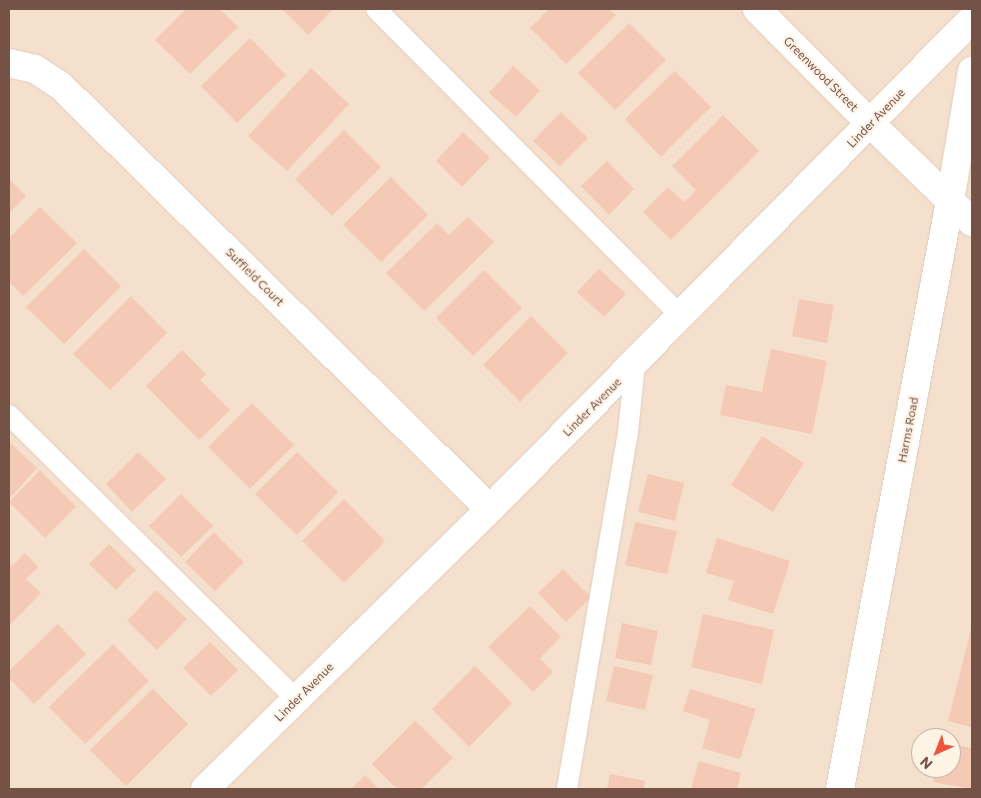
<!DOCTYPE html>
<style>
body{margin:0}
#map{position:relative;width:981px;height:798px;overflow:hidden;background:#fdefdf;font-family:Commissioner,sans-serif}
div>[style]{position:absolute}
.residential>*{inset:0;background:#f5e0cd}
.building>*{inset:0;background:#f4c9b5}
.roads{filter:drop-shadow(0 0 1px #e3ccbe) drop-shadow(0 0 1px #e3ccbe)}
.service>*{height:20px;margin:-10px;padding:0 10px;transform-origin:10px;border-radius:10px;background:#fff}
.minor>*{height:28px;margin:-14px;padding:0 14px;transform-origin:14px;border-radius:14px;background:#fff}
.tertiary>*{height:28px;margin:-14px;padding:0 14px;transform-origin:14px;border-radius:14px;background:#fff}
span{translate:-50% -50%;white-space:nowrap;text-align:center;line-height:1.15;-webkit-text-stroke:4px #fff3e6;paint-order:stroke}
.street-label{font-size:12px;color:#745246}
.frame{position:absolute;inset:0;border:10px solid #745246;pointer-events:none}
.north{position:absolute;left:911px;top:728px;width:50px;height:50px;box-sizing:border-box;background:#fff3e6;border:1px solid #c7b3a6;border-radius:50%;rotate:224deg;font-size:14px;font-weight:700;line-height:20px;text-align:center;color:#745246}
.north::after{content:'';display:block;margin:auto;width:18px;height:22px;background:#ee553d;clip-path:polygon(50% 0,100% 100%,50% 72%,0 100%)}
</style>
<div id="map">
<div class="residential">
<div style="clip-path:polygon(evenodd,9px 9px,972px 9px,972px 789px,9px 789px,9px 9px,921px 738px,951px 738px,951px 768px,921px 768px,921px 738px)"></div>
</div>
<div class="building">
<div style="clip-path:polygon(186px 9px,220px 9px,238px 27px,190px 74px,155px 40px)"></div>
<div style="clip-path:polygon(282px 9px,333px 9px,308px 35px)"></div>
<div style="clip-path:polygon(549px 9px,609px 9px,616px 15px,566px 64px,530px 28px)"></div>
<div style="clip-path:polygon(629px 23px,666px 60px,615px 110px,578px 73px)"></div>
<div style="clip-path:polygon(250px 38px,286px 75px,237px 123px,201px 86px)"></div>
<div style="clip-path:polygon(513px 66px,540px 90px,516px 117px,489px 93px)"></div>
<div style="clip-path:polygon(311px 68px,349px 104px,287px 171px,248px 136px)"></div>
<div style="clip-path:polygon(675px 71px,711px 107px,661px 157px,625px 119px)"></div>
<div style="clip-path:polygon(561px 112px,588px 138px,560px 166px,533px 141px)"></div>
<div style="clip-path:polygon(723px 115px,759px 151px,671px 240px,643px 212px,668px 187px,684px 202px,696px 190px,672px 166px)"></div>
<div style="clip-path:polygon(344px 130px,381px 167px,332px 216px,295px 179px)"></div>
<div style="clip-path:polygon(463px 132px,490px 158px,462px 187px,436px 161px)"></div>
<div style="clip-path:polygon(607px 161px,634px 189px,609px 215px,581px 186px)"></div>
<div style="clip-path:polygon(391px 177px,428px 215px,381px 262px,343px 225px)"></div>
<div style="clip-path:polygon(9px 179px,26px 196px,9px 213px)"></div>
<div style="clip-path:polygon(40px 207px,77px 243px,23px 296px,9px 282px,9px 238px)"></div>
<div style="clip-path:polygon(468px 217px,494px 242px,424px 311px,386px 273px,437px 223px,449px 235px)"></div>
<div style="clip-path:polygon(84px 249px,121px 286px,64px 344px,26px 307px)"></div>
<div style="clip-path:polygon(599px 269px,626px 294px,604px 317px,577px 292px)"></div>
<div style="clip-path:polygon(484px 270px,522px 308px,473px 356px,436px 318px)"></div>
<div style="clip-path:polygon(131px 296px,167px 333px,110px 390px,73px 354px)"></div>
<div style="clip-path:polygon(799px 299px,834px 305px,827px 343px,792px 336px)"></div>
<div style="clip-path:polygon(531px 316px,568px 353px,520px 402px,483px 365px)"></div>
<div style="clip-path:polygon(771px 349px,827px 361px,812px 434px,720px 415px,726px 385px,762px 392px)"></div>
<div style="clip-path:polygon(182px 350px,206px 374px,200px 380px,230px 410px,199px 440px,146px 386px)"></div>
<div style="clip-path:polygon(252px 403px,294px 445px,250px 489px,208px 447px)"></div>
<div style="clip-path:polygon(762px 436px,804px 463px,773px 512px,731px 485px)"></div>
<div style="clip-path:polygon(9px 442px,37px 468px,9px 499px)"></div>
<div style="clip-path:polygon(138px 452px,166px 479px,132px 512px,106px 484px)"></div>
<div style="clip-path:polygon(297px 452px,338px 492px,297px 535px,255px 494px)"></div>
<div style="clip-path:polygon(40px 470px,76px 506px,45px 538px,9px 502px)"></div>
<div style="clip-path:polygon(648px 474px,684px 483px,675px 521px,638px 512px)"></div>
<div style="clip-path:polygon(181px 494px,213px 526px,181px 557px,149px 526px)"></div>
<div style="clip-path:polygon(344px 499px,385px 541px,344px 583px,302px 541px)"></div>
<div style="clip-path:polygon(635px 522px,677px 531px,667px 574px,625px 565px)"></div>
<div style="clip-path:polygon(214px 532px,244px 562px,215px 591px,185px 562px)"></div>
<div style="clip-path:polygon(717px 538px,790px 561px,773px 614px,728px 600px,734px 581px,706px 573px)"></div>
<div style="clip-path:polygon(109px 544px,136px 570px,116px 590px,89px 564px)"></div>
<div style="clip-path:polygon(25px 553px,38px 567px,26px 579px,41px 593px,9px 626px,9px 563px,12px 566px)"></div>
<div style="clip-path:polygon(563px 569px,591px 597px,566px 622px,538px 593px)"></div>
<div style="clip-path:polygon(156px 590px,187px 619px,157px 650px,127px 621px)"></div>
<div style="clip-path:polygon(530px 606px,561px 637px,540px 658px,553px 672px,533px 692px,488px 647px)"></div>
<div style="clip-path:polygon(703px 614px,774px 630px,762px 684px,691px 667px)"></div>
<div style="clip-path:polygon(622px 623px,658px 631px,651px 665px,615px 658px)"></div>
<div style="clip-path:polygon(58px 624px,86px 654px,34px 704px,9px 678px,9px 671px)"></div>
<div style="clip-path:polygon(972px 625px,972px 722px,971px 727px,948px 721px)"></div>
<div style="clip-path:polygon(210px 642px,238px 670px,211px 696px,183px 668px)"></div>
<div style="clip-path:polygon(113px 644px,149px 681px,85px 744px,49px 707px)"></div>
<div style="clip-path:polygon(475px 666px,512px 703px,469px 747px,432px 709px)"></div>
<div style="clip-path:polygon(614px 666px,653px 675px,645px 710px,606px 701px)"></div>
<div style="clip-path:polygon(153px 689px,188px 724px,126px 786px,90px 750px)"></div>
<div style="clip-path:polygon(690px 689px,756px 709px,740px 759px,702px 748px,710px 720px,683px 711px)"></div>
<div style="clip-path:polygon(415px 721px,453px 758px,421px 789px,397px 789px,372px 764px)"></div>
<div style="clip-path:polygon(951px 744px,972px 748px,972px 789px,933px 782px,936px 768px,951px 768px)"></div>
<div style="clip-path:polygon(699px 761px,741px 773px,737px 789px,691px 789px)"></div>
<div style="clip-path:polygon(610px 774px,645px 781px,644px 789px,607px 789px)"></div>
<div style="clip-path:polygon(365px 775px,379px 789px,351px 789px)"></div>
</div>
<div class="roads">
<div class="service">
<div style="left:376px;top:9px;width:433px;rotate:45.2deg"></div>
<div style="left:9px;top:415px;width:405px;rotate:44.7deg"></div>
<div style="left:567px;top:789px;width:362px;rotate:-80.3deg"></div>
<div style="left:628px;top:432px;width:68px;rotate:-84.1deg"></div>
</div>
<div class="minor">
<div style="left:757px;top:9px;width:162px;rotate:45.3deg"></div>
<div style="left:871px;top:124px;width:141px;rotate:44.1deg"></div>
<div style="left:205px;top:789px;width:400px;rotate:-44.5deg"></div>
<div style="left:840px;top:789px;width:598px;rotate:-79.4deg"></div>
<div style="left:950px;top:201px;width:132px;rotate:-80.4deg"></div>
</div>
<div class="tertiary">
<div style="left:9px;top:63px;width:27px;rotate:13deg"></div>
<div style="left:35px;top:69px;width:31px;rotate:33deg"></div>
<div style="left:61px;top:86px;width:602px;rotate:44.6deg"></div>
<div style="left:490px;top:509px;width:687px;rotate:-45.47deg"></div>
</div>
</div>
<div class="street-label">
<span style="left:821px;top:74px;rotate:45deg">Greenwood Street</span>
<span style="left:876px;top:118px;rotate:-46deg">Linder Avenue</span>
<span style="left:255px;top:277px;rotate:45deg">Suffield Court</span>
<span style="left:592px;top:407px;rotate:-45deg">Linder Avenue</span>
<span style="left:908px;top:430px;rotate:-79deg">Harms Road</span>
<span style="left:304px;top:692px;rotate:-45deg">Linder Avenue</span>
</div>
<div class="frame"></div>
<div class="north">N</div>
</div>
